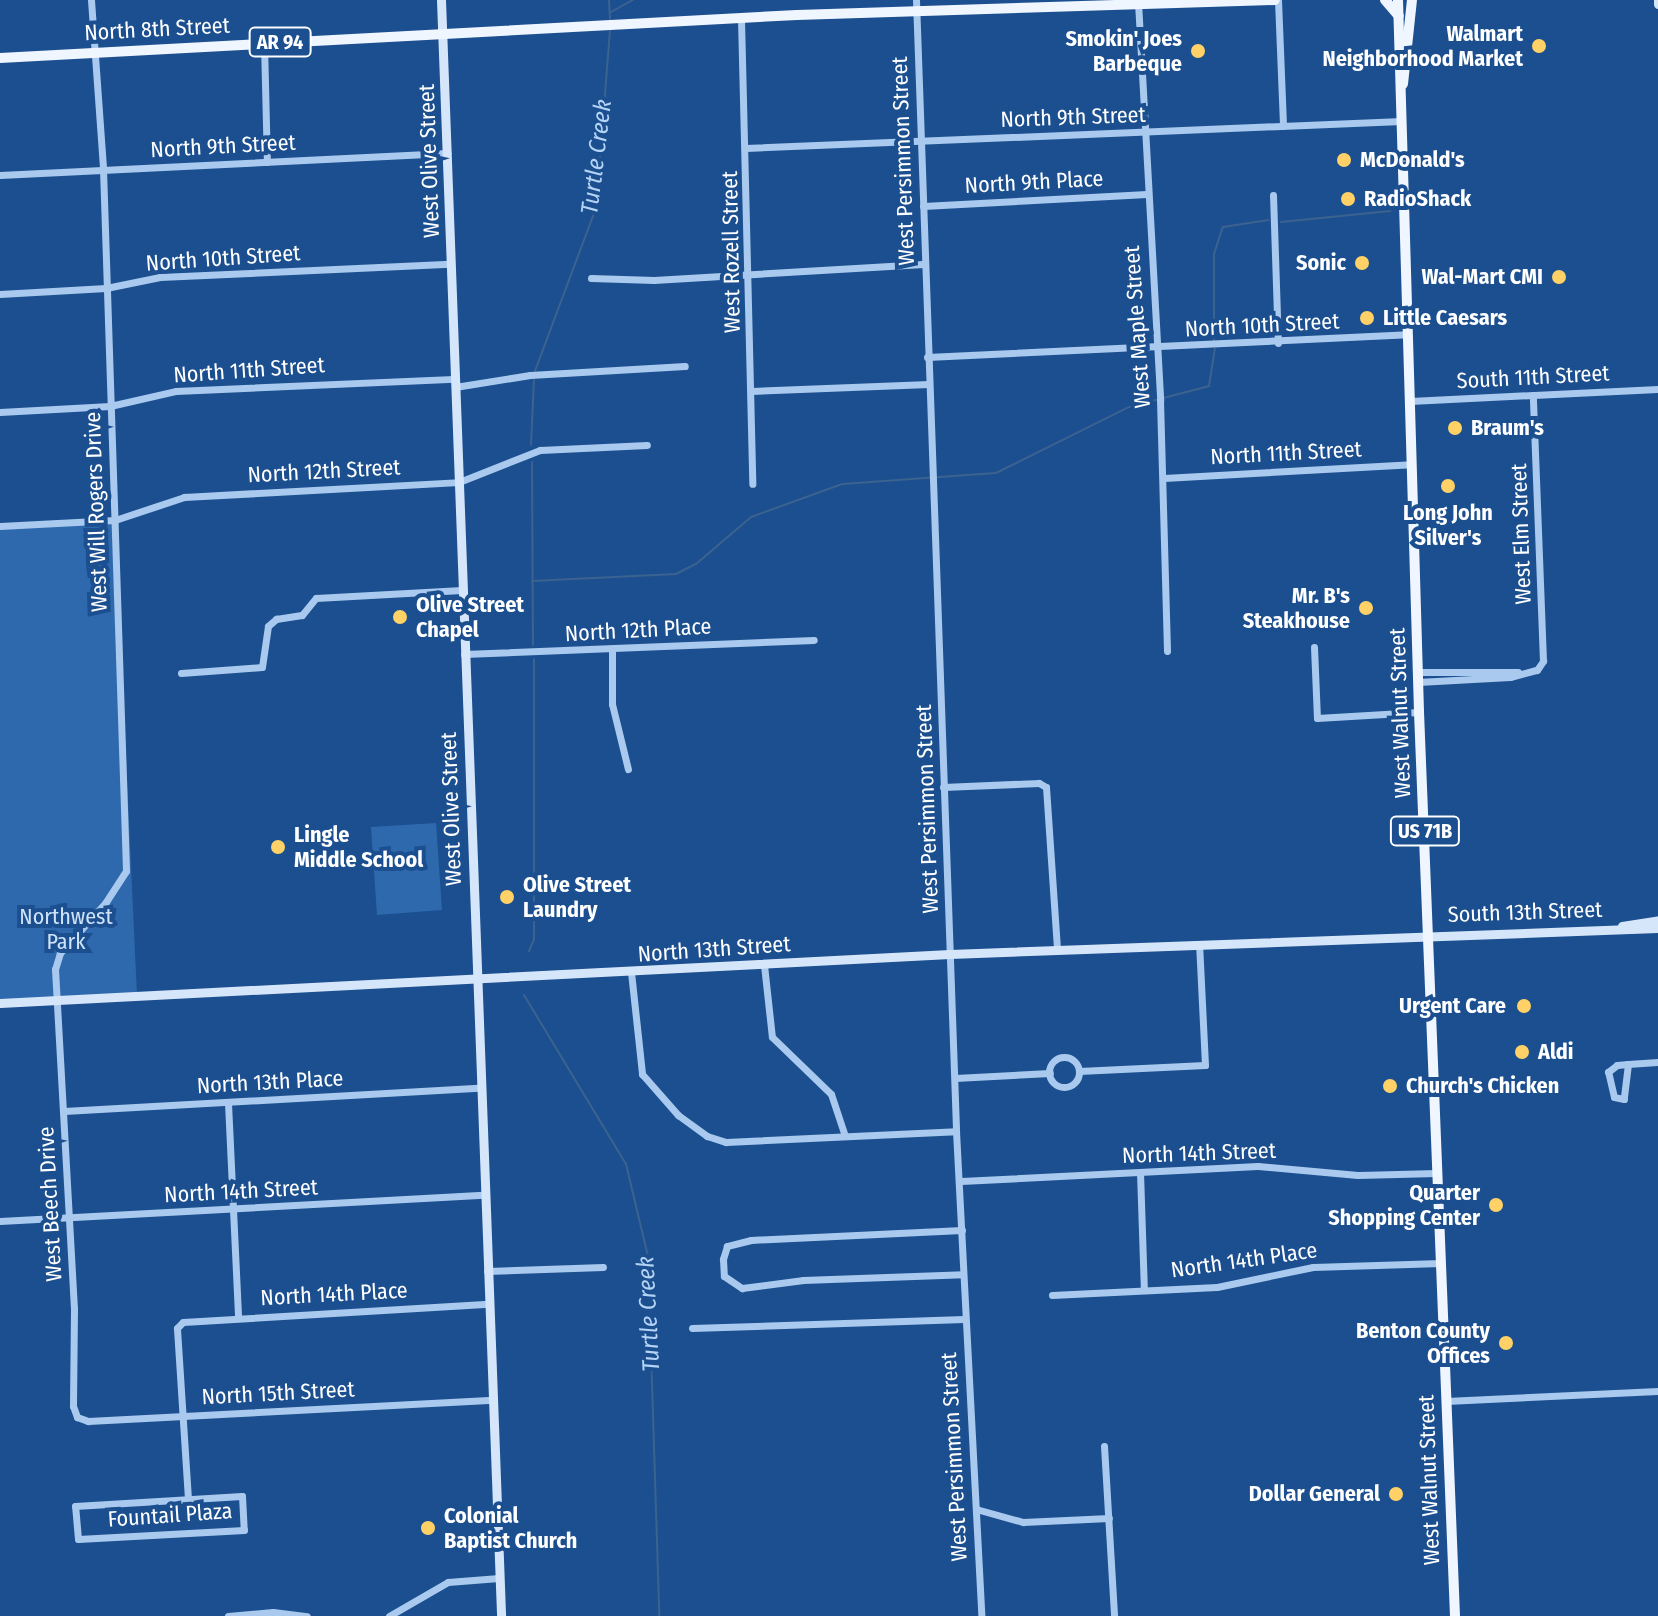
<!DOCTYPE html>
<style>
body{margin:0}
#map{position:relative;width:1658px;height:1616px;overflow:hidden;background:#1b4f8f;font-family:"Fira Sans Condensed",sans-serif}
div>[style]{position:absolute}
.green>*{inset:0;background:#2e69ad}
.stream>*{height:2px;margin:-1px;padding:0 1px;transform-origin:1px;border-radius:1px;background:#3c6290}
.street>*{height:7px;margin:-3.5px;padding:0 3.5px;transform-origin:3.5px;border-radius:3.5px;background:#a9c9ee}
.street>.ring{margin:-3.5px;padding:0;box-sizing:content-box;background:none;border:7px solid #a9c9ee;border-radius:50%}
.secondary>*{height:9px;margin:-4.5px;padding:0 4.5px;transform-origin:4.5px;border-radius:4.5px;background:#d6e6fa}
.primary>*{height:10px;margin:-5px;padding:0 5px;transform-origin:5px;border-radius:5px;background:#f0f6ff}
.dots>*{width:22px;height:22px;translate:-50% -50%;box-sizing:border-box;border:4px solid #1b4f8f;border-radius:50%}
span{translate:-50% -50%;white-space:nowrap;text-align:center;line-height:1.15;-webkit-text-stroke:8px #1b4f8f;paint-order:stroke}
.shield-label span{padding:2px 6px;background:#1b4f8f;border:2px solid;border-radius:6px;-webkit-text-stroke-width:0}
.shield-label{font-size:20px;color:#fff;font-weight:700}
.street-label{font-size:22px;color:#fff}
.poi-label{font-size:22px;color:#fff;font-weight:700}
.right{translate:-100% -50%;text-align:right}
.left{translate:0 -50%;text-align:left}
.park-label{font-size:22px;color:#cfe3fa}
.water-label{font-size:24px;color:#b5d3f5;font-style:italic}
</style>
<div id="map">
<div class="green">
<div style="clip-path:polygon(115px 520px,137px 995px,0 1002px,0 526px)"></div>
<div style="clip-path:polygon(436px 823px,442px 910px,377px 915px,371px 827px)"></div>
</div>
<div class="stream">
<div style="left:609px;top:0;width:22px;rotate:87deg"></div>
<div style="left:611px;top:12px;width:25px;rotate:-29deg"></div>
<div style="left:1281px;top:222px;width:110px;rotate:-5.8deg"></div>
<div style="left:1214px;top:341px;width:87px;rotate:-90deg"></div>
<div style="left:1214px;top:254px;width:28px;rotate:-72deg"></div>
<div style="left:1223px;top:227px;width:46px;rotate:-8.8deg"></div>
<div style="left:535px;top:371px;width:174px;rotate:-69.5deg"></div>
<div style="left:596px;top:208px;width:178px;rotate:-85.5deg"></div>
<div style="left:531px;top:445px;width:66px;rotate:-87.4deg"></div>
<div style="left:532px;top:462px;width:183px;rotate:89.7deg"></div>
<div style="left:532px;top:581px;width:144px;rotate:-2.8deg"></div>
<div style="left:676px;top:574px;width:22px;rotate:-27deg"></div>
<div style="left:696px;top:564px;width:72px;rotate:-40.5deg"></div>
<div style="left:751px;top:517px;width:97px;rotate:-19.9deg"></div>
<div style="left:842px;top:484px;width:154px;rotate:-4.1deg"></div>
<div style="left:996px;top:473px;width:148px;rotate:-26.4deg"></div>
<div style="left:1129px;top:407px;width:83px;rotate:-14.7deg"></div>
<div style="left:1209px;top:386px;width:38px;rotate:-81deg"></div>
<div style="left:529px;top:951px;width:13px;rotate:-67deg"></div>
<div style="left:534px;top:939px;width:280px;rotate:-90deg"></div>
<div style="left:524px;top:995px;width:197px;rotate:58.9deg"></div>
<div style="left:626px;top:1164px;width:95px;rotate:76.6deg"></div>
<div style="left:648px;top:1256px;width:360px;rotate:88.2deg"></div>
</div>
<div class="street">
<div style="left:91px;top:0;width:169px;rotate:85.9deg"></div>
<div style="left:103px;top:169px;width:702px;rotate:88.12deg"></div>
<div style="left:126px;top:871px;width:37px;rotate:123deg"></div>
<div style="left:106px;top:902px;width:69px;rotate:132deg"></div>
<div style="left:60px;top:953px;width:17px;rotate:107deg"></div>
<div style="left:55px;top:969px;width:341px;rotate:86.8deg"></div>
<div style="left:74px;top:1309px;width:97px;rotate:90.6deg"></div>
<div style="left:73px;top:1406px;width:12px;rotate:70deg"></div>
<div style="left:77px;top:1417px;width:12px;rotate:20deg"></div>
<div style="left:88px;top:1421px;width:406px;rotate:-3deg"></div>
<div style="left:916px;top:0;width:1132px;rotate:87.97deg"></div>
<div style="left:956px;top:1131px;width:486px;rotate:87deg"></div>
<div style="left:1278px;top:0;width:126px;rotate:87.7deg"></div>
<div style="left:1138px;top:2px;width:399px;rotate:86.8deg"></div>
<div style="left:1160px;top:400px;width:251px;rotate:88.4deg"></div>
<div style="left:741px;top:19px;width:465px;rotate:88.6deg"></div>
<div style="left:264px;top:43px;width:119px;rotate:88.6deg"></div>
<div style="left:746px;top:148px;width:656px;rotate:-2.36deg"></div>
<div style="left:0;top:175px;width:448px;rotate:-2.8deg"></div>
<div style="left:1273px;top:195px;width:148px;rotate:88.1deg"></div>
<div style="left:923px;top:206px;width:224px;rotate:-3.1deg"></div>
<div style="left:591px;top:278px;width:63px;rotate:1.8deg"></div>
<div style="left:654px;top:280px;width:270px;rotate:-3.4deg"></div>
<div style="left:0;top:294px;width:106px;rotate:-3.2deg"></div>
<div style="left:106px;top:288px;width:55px;rotate:-11.5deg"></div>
<div style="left:160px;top:277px;width:290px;rotate:-2.6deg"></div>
<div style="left:927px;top:357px;width:481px;rotate:-2.7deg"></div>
<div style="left:455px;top:387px;width:76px;rotate:-9.1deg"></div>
<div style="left:530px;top:375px;width:155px;rotate:-3.3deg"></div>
<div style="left:752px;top:391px;width:177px;rotate:-2.3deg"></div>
<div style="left:1410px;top:401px;width:248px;rotate:-2.8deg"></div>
<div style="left:0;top:412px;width:110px;rotate:-3.1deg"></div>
<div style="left:110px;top:406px;width:68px;rotate:-12.8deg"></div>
<div style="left:176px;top:391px;width:278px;rotate:-2.5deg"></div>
<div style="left:1164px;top:478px;width:247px;rotate:-3.2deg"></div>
<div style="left:0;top:526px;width:115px;rotate:-3deg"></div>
<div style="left:115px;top:520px;width:73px;rotate:-18.4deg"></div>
<div style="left:184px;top:497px;width:275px;rotate:-3.1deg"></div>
<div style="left:459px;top:482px;width:87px;rotate:-21.6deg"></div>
<div style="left:540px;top:450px;width:107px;rotate:-2.7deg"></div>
<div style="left:1314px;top:647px;width:71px;rotate:87.6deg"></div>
<div style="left:1317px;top:718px;width:102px;rotate:-3.4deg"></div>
<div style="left:612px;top:650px;width:54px;rotate:90deg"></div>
<div style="left:612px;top:704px;width:67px;rotate:76.2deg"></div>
<div style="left:464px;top:654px;width:350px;rotate:-2.3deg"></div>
<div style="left:1418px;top:672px;width:100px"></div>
<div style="left:181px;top:673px;width:81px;rotate:-4.2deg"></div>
<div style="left:262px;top:667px;width:41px;rotate:-81.7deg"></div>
<div style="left:268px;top:626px;width:11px;rotate:-41deg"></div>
<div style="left:276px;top:619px;width:26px;rotate:-9deg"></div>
<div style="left:302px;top:615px;width:22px;rotate:-51deg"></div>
<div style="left:316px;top:598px;width:146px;rotate:-3.1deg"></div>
<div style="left:1418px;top:682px;width:92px;rotate:-3.1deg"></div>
<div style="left:1510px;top:677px;width:28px;rotate:-15deg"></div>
<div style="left:1537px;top:670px;width:11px;rotate:-56deg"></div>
<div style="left:1543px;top:661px;width:266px;rotate:-92.2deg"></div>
<div style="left:943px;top:787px;width:96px;rotate:-2.4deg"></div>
<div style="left:1039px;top:783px;width:8px;rotate:30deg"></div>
<div style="left:1046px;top:787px;width:163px;rotate:86.1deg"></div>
<div style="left:764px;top:965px;width:72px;rotate:83.7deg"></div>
<div style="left:772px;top:1037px;width:82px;rotate:44deg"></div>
<div style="left:831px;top:1094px;width:44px;rotate:71.6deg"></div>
<div style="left:631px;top:972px;width:103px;rotate:83.8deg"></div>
<div style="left:642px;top:1074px;width:55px;rotate:48.7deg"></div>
<div style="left:678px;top:1115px;width:36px;rotate:36deg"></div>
<div style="left:707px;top:1136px;width:20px;rotate:18deg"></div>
<div style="left:726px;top:1142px;width:230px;rotate:-2.7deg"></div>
<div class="ring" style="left:1049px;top:1057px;width:23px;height:23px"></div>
<div style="left:1628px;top:1064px;width:35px;rotate:97deg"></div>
<div style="left:1624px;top:1099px;width:10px;rotate:-169deg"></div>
<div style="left:1614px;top:1097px;width:26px;rotate:-103deg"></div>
<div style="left:1608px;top:1072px;width:11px;rotate:-38deg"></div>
<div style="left:1617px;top:1065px;width:11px;rotate:-5deg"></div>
<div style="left:1628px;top:1064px;width:30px;rotate:-4deg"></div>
<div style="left:1079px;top:1071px;width:126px;rotate:-2.7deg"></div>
<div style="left:1205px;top:1065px;width:121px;rotate:-92.8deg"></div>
<div style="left:955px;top:1078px;width:95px;rotate:-3deg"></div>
<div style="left:228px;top:1103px;width:214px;rotate:87.3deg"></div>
<div style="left:64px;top:1111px;width:415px;rotate:-3.2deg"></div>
<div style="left:1140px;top:1172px;width:118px;rotate:88.1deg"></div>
<div style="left:961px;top:1181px;width:297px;rotate:-2.9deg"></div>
<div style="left:1258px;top:1166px;width:100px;rotate:5.1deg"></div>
<div style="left:1358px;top:1175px;width:79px;rotate:-1.5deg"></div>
<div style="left:0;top:1221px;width:484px;rotate:-3.1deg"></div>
<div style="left:962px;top:1230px;width:211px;rotate:177.3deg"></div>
<div style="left:751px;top:1240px;width:25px;rotate:166deg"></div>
<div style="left:727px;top:1246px;width:14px;rotate:107deg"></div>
<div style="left:723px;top:1259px;width:17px;rotate:87deg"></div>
<div style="left:724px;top:1276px;width:22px;rotate:34deg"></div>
<div style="left:742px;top:1288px;width:62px;rotate:-7.5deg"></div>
<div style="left:803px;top:1280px;width:160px;rotate:-2.1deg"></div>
<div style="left:487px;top:1271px;width:116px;rotate:-2deg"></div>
<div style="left:1052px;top:1295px;width:165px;rotate:-2.8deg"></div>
<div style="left:1217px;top:1287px;width:98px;rotate:-11.8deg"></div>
<div style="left:1313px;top:1267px;width:128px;rotate:-1.8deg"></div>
<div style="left:692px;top:1328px;width:272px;rotate:-1.9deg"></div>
<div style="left:1446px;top:1401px;width:212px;rotate:-2.7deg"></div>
<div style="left:1104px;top:1446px;width:170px;rotate:86.6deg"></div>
<div style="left:242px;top:1496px;width:34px;rotate:87deg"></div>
<div style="left:244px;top:1530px;width:166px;rotate:176.9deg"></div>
<div style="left:78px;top:1539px;width:33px;rotate:-95deg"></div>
<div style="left:75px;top:1506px;width:167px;rotate:-3.4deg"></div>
<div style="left:188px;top:1499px;width:171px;rotate:-93.7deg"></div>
<div style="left:177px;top:1328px;width:8px;rotate:-45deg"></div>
<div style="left:183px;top:1322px;width:306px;rotate:-3.4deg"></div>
<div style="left:976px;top:1509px;width:49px;rotate:15.5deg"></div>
<div style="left:1023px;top:1522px;width:86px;rotate:-2.7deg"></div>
<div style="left:228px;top:1616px;width:45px;rotate:-5.1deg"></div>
<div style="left:273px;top:1612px;width:34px;rotate:7deg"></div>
<div style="left:389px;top:1616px;width:68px;rotate:-30deg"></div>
<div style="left:448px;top:1582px;width:51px;rotate:-4.5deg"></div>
</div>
<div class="secondary">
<div style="left:441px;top:0;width:1617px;rotate:87.87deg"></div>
<div style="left:1658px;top:0;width:4px;rotate:90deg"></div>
<div style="left:1622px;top:926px;width:36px;rotate:-9deg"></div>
<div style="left:0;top:1003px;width:951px;rotate:-2.95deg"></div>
<div style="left:950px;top:954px;width:708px;rotate:-2.1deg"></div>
</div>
<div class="primary">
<div style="left:1385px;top:0;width:21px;rotate:49deg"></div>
<div style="left:1398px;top:0;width:712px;rotate:88.31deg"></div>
<div style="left:1419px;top:712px;width:905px;rotate:87.72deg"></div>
<div style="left:0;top:58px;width:798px;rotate:-3.09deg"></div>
<div style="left:797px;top:15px;width:478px;rotate:-1.8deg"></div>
<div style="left:1403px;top:84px;width:84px;rotate:-83.9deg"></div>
</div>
<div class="dots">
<div style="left:1539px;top:46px;background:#ffd166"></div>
<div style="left:1198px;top:51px;background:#ffd166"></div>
<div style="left:1344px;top:160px;background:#ffd166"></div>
<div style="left:1348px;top:199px;background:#ffd166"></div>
<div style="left:1362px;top:263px;background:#ffd166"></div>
<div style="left:1559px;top:277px;background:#ffd166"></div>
<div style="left:1367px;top:318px;background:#ffd166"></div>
<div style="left:1455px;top:428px;background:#ffd166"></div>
<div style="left:1448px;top:486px;background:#ffd166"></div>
<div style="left:1366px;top:608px;background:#ffd166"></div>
<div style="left:400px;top:617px;background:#ffd166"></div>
<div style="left:278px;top:847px;background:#ffd166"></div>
<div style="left:507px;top:897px;background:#ffd166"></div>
<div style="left:1524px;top:1006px;background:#ffd166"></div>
<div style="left:1522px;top:1052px;background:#ffd166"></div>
<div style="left:1390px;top:1086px;background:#ffd166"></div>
<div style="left:1496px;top:1205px;background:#ffd166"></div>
<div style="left:1506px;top:1343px;background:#ffd166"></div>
<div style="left:1396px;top:1494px;background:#ffd166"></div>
<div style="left:428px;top:1528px;background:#ffd166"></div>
</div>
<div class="shield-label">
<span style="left:280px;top:42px">AR 94</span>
<span style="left:1425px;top:831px">US 71B</span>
</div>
<div class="street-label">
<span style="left:157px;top:29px;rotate:-3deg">North 8th Street</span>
<span style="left:1073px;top:117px;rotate:-2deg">North 9th Street</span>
<span style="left:223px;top:146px;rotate:-3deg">North 9th Street</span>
<span style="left:429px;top:161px;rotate:-92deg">West Olive Street</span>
<span style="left:903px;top:161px;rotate:-92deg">West Persimmon Street</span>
<span style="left:1034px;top:182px;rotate:-3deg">North 9th Place</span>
<span style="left:731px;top:252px;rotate:-91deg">West Rozell Street</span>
<span style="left:223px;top:258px;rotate:-4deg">North 10th Street</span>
<span style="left:1262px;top:325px;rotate:-3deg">North 10th Street</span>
<span style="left:1137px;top:327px;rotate:-94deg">West Maple Street</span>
<span style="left:249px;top:370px;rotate:-4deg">North 11th Street</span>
<span style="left:1533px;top:377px;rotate:-3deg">South 11th Street</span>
<span style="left:1286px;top:453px;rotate:-3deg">North 11th Street</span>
<span style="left:324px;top:471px;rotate:-3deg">North 12th Street</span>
<span style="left:96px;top:512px;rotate:-92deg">West Will Rogers Drive</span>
<span style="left:1521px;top:534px;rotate:-92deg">West Elm Street</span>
<span style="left:638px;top:630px;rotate:-3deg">North 12th Place</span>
<span style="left:1400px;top:713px;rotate:-92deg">West Walnut Street</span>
<span style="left:451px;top:809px;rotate:-92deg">West Olive Street</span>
<span style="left:927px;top:809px;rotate:-92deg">West Persimmon Street</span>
<span style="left:1525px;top:912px;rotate:-2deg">South 13th Street</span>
<span style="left:714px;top:949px;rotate:-4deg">North 13th Street</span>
<span style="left:270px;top:1082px;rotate:-3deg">North 13th Place</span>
<span style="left:1199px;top:1153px;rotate:-2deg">North 14th Street</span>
<span style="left:241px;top:1191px;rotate:-3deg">North 14th Street</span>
<span style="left:50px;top:1204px;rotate:-93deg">West Beech Drive</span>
<span style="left:1244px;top:1260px;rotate:-8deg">North 14th Place</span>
<span style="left:334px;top:1294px;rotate:-3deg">North 14th Place</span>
<span style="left:278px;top:1393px;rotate:-3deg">North 15th Street</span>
<span style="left:954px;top:1457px;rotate:-93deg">West Persimmon Street</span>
<span style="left:1429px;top:1480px;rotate:-92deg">West Walnut Street</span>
<span style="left:170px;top:1515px;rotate:-4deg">Fountail Plaza</span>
</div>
<div class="poi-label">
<span class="right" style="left:1523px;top:46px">Walmart<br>Neighborhood Market</span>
<span class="right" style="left:1182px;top:51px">Smokin' Joes<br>Barbeque</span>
<span class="left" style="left:1360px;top:160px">McDonald's</span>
<span class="left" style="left:1364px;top:199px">RadioShack</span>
<span class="right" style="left:1346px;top:263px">Sonic</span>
<span class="right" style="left:1543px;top:277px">Wal-Mart CMI</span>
<span class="left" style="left:1383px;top:318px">Little Caesars</span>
<span class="left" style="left:1471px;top:428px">Braum's</span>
<span style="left:1448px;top:525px">Long John<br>Silver's</span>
<span class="right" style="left:1350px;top:608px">Mr. B's<br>Steakhouse</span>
<span class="left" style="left:416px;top:617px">Olive Street<br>Chapel</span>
<span class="left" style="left:294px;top:847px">Lingle<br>Middle School</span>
<span class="left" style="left:523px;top:897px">Olive Street<br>Laundry</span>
<span class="right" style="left:1506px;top:1006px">Urgent Care</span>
<span class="left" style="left:1538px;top:1052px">Aldi</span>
<span class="left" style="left:1406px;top:1086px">Church's Chicken</span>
<span class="right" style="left:1480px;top:1205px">Quarter<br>Shopping Center</span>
<span class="right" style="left:1490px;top:1343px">Benton County<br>Offices</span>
<span class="right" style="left:1380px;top:1494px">Dollar General</span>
<span class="left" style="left:444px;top:1528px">Colonial<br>Baptist Church</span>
</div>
<div class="park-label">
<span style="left:66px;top:929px">Northwest<br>Park</span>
</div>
<div class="water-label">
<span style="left:597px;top:157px;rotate:-83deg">Turtle Creek</span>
<span style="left:649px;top:1314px;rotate:-93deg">Turtle Creek</span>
</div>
</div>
